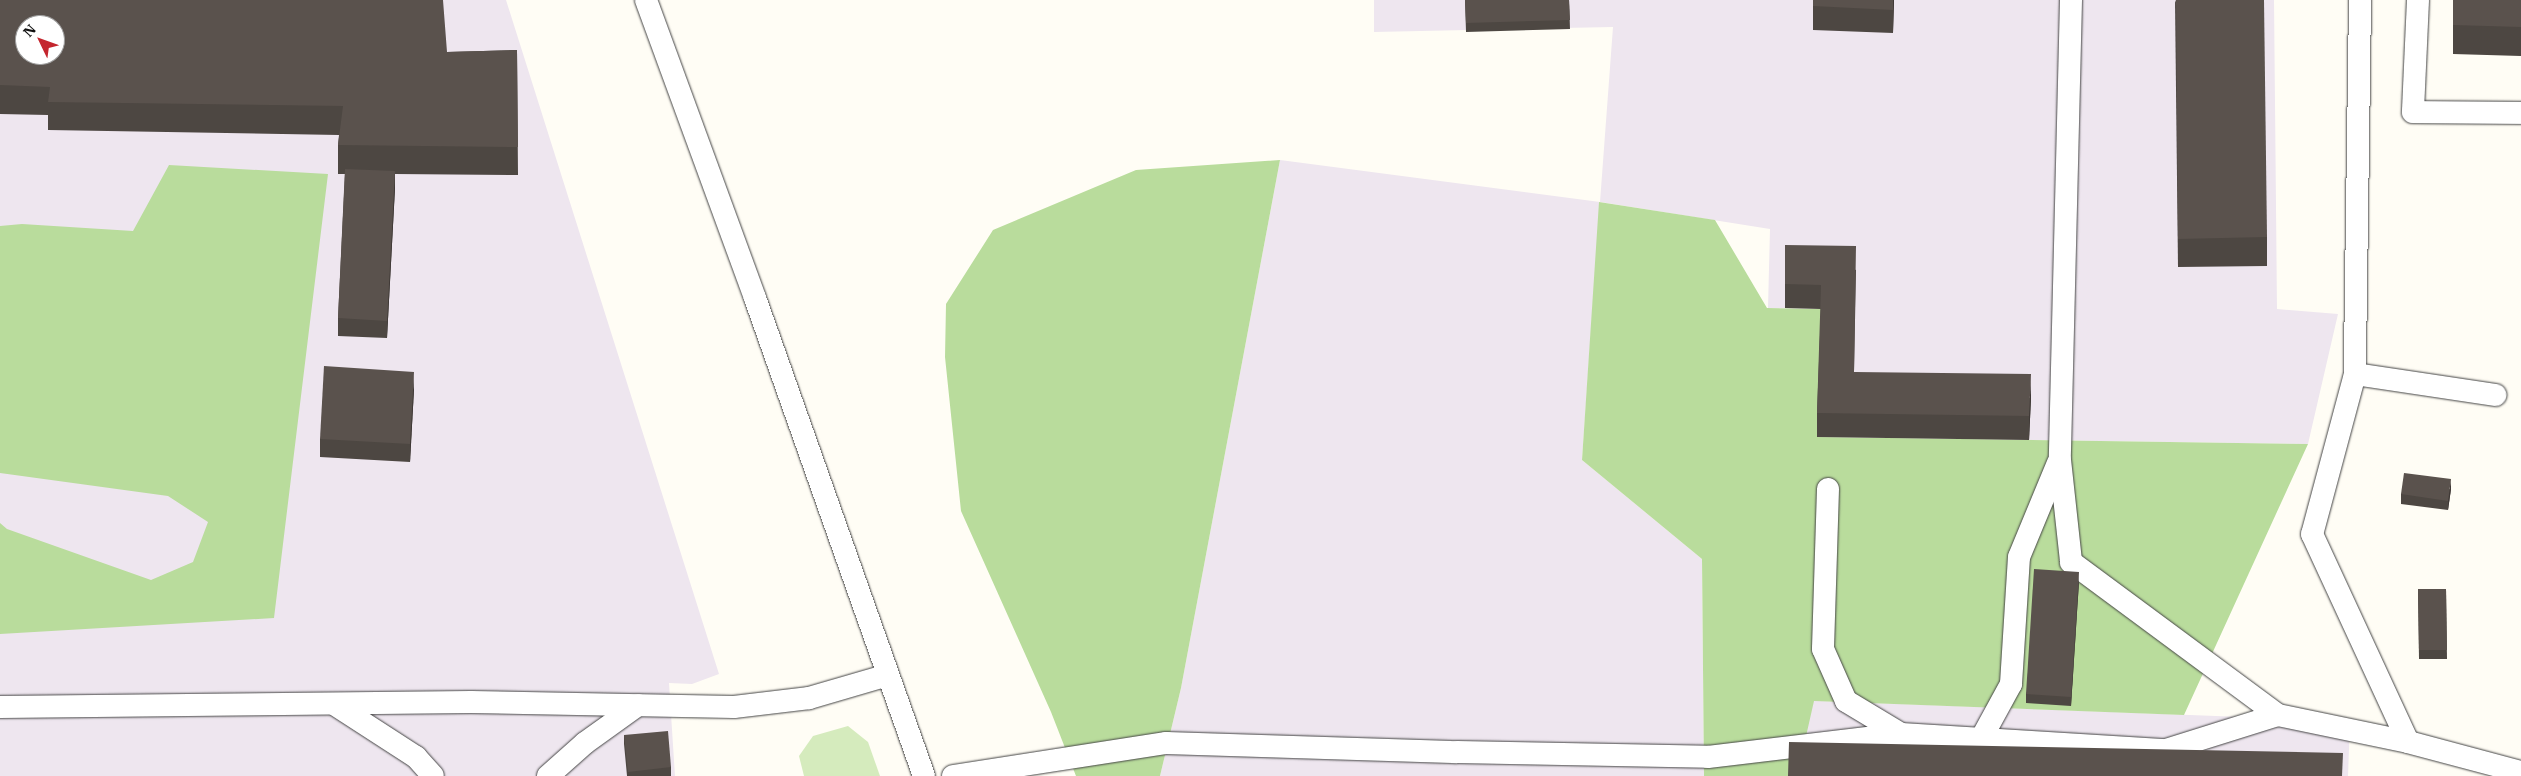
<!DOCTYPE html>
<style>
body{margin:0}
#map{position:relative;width:2521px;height:776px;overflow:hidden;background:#fffdf5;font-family:"IBM Plex Serif",serif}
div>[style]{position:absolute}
.industrial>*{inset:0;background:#eee6ef}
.green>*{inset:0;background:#d5ebbd}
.forest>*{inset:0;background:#b9dc9c}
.roads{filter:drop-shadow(0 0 1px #444) drop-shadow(0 0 1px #444)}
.service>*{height:22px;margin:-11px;padding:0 11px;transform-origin:11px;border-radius:11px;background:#fff}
.wall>*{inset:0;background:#4d4742}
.shaded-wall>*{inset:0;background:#3f3936}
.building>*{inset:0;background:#5a524d}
span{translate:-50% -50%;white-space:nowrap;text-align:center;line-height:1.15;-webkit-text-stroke:5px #fff;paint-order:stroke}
.north{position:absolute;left:15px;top:15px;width:50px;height:50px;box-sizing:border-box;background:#fff;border:1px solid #a0a0a0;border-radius:50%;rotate:312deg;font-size:14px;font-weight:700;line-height:20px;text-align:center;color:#111}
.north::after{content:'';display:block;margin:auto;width:18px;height:22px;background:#c4262e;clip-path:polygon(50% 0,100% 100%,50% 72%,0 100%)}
</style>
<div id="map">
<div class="industrial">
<div style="clip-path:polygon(evenodd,0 0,506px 0,719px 674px,692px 684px,669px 683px,675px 776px,0 776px,0 0,25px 25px,55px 25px,55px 55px,25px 55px,25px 25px)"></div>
<div style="clip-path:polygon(1374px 0,2274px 0,2277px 309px,2338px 314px,2308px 444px,1817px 437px,1821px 309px,1768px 308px,1770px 229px,1600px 202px,1582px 460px,1702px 559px,1704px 776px,1160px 776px,1181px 688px,1280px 160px,1600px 202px,1613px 27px,1374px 32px)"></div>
<div style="clip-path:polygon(1794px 700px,2350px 721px,2348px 776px,1793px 776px)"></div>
</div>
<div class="green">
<div style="clip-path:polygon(848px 726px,868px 742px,880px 776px,804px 776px,799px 756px,813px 736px)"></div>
</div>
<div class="forest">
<div style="clip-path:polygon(1280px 160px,1181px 688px,1160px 776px,1076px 776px,1051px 712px,961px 511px,945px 357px,946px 304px,993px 230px,1136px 170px)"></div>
<div style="clip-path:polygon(169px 165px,328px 174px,274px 618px,0 634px,0 523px,7px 529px,151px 580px,193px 562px,208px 522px,168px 496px,0 473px,0 226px,22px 224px,133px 231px)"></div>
<div style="clip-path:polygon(1599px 202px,1715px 220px,1767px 308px,1821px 309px,1817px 437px,2308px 444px,2184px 715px,1814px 701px,1797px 776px,1704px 776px,1702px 559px,1582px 460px)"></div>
</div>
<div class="roads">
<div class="service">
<div style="left:646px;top:0;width:317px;rotate:69.9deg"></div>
<div style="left:755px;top:298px;width:507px;rotate:70.53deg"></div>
<div style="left:2071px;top:0;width:460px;rotate:91.4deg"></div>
<div style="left:2060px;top:460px;width:103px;rotate:83.8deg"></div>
<div style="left:2071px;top:562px;width:257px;rotate:36.5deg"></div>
<div style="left:2278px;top:715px;width:133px;rotate:11.7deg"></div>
<div style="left:2408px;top:742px;width:117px;rotate:14.9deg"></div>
<div style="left:2360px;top:0;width:374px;rotate:90.8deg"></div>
<div style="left:2355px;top:374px;width:166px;rotate:105deg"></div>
<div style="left:2312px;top:534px;width:229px;rotate:65.2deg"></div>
<div style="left:2418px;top:0;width:112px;rotate:92.6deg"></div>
<div style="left:2413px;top:112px;width:108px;rotate:0.5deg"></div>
<div style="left:2355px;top:374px;width:142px;rotate:8.5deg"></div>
<div style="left:1828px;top:489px;width:160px;rotate:91.8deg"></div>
<div style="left:1823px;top:649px;width:57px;rotate:66.1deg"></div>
<div style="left:1846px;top:701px;width:64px;rotate:31deg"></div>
<div style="left:1901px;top:734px;width:265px;rotate:3.5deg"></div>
<div style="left:2166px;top:750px;width:117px;rotate:-17.4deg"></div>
<div style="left:334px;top:704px;width:98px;rotate:32.9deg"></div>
<div style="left:416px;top:757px;width:25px;rotate:48deg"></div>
<div style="left:0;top:707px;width:471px;rotate:-0.6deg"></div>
<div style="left:471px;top:702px;width:263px;rotate:1.1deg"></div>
<div style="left:734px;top:707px;width:76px;rotate:-6.8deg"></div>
<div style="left:809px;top:698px;width:82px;rotate:-16.2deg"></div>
<div style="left:1981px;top:739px;width:63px;rotate:-61.4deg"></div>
<div style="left:2011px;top:684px;width:127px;rotate:-86.4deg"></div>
<div style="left:2019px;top:557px;width:102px;rotate:-67.5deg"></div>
<div style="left:548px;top:776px;width:50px;rotate:-41.7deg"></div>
<div style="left:585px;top:743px;width:65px;rotate:-35.6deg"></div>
<div style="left:953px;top:776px;width:216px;rotate:-8.8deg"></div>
<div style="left:1166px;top:743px;width:291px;rotate:1.8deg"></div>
<div style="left:1457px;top:752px;width:251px;rotate:1.1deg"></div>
<div style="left:1708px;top:757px;width:194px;rotate:-6.8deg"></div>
</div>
</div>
<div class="wall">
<div style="clip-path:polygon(0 0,447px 52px,517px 50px,518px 175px,395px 174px,395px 188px,387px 338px,338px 336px,338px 318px,345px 174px,338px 174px,338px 145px,339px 135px,48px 130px,48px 115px,0 114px)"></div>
<div style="clip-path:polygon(1465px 0,1569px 0,1570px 29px,1466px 32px)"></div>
<div style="clip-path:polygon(1813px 0,1894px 0,1893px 33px,1813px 30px)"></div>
<div style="clip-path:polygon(2175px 0,2267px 237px,2267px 266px,2178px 267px)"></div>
<div style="clip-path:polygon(2521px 0,2521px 56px,2453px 54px,2453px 25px)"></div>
<div style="clip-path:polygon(1785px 245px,1856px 270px,1854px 372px,2031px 398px,2029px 440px,1817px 437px,1817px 413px,1821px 309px,1785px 308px)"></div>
<div style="clip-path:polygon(414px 389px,410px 462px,320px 457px,320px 439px)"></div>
<div style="clip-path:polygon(2451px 489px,2448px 510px,2401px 504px,2401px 494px)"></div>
<div style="clip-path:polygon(2079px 581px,2071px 706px,2026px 703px,2026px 694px)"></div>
<div style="clip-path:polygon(2418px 589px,2446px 589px,2447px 659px,2419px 659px)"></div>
<div style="clip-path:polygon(624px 735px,671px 767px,671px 776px,627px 776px,624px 744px)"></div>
</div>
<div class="shaded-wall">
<div style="clip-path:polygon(1893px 0,1894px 0,1893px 33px)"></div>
<div style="clip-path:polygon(395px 171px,395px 188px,387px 338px,387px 321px)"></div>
<div style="clip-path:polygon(414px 372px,414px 389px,410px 462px,410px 444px)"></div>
<div style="clip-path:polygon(2031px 374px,2031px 398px,2029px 440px,2029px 416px)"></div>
<div style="clip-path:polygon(2451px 479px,2451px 489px,2448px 510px,2448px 501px)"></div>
<div style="clip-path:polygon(2079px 572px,2079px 581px,2071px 706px,2071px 697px)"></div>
</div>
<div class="building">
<div style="clip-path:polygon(evenodd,0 0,443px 0,447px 52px,517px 50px,518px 147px,338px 145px,343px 106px,48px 102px,50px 87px,0 85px,0 0,25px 25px,55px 25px,55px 55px,25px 55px,25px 25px)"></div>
<div style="clip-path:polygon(1465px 0,1569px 0,1570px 20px,1466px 23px)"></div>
<div style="clip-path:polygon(1813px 0,1893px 0,1893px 10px,1813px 6px)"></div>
<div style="clip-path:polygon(2176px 0,2264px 0,2267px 237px,2178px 239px)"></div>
<div style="clip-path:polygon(2453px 0,2521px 0,2521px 27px,2453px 25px)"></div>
<div style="clip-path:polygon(345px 169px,395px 171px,387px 321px,338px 318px)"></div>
<div style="clip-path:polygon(1785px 245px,1856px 246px,1854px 372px,2031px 374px,2029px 416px,1817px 413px,1821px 285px,1785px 284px)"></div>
<div style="clip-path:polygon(324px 366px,414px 372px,410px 444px,320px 439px)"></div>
<div style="clip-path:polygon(2404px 473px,2451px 479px,2448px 501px,2401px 494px)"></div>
<div style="clip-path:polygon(2034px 569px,2079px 572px,2071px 697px,2026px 694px)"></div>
<div style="clip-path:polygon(2418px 589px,2446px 589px,2447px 650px,2419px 650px)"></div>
<div style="clip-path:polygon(668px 731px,671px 767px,628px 772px,624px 735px)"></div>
<div style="clip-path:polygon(1789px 742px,2343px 753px,2342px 776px,1788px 776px)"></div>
</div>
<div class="north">N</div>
</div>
